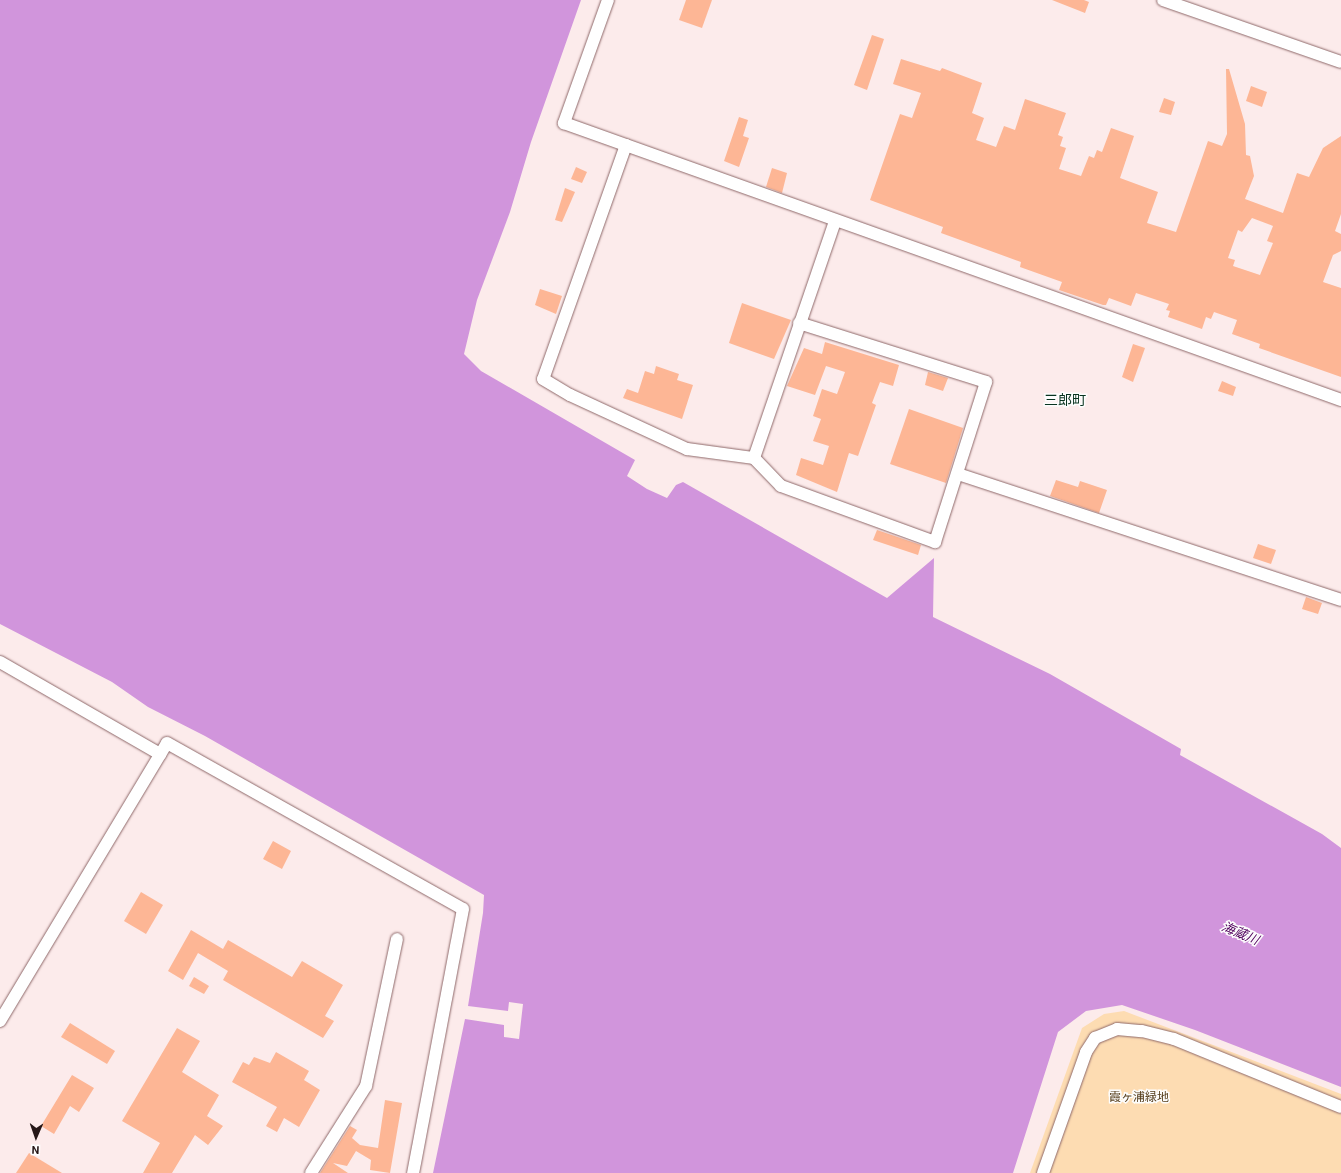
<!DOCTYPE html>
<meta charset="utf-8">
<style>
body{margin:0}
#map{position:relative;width:1341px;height:1173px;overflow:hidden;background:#fcebeb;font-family:Roboto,"Noto Sans JP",sans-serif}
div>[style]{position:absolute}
.green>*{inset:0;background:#fddcb2}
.water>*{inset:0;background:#d195dc}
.building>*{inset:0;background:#fdb695}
.roads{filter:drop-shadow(0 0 1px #8e6869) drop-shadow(0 0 1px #8e6869)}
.minor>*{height:12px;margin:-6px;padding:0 6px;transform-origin:6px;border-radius:6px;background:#fff}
span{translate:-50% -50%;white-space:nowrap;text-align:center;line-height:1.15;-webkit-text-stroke:3px #fdfdfd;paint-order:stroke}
.park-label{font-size:12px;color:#563e1c}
.water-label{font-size:13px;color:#51025d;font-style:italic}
.quarter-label{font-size:14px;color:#08331f}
.north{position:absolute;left:16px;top:1117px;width:40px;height:40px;-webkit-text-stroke:3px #fdfdfd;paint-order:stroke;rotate:182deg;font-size:11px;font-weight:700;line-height:16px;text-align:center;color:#261717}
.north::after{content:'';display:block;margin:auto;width:14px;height:18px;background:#261717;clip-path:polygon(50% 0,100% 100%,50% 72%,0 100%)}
</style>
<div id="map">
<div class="green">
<div style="clip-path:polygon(1124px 1011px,1341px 1094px,1341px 1173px,1030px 1173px,1082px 1028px,1104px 1014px)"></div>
</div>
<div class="water">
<div style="clip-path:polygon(0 0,581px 0,531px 142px,510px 212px,477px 300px,464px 354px,481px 371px,635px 460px,627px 476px,647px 489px,667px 498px,676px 485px,683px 482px,887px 598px,934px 558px,933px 617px,1050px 674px,1181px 749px,1180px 755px,1322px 834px,1341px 848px,1341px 1087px,1195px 1030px,1122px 1005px,1086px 1011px,1058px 1032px,1013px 1173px,433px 1173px,465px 1019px,504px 1025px,504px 1037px,519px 1039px,523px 1004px,509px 1002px,508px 1011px,468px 1006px,483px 913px,484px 895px,205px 736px,148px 707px,112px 682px,0 624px)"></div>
</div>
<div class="building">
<div style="clip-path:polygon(686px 0,712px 0,702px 28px,679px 20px)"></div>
<div style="clip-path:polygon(1052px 0,1084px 0,1089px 2px,1085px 13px)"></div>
<div style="clip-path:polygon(872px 35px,884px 39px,867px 90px,854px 85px)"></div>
<div style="clip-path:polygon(evenodd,901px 59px,940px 71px,942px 68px,982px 83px,972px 113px,984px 118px,976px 140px,996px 147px,1004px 126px,1015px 130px,1025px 99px,1066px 113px,1058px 135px,1063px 137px,1060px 146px,1066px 148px,1059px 169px,1081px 176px,1089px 156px,1094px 158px,1097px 150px,1102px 152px,1111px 128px,1134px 136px,1120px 178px,1158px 192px,1147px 223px,1176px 232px,1208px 141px,1222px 146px,1227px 134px,1226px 69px,1229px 69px,1245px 124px,1246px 155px,1250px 156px,1254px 176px,1245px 199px,1283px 213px,1297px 173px,1309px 177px,1323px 148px,1341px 136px,1341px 214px,1335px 231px,1341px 234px,1341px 251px,1333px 255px,1323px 282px,1341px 288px,1341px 377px,1259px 348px,1260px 344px,1232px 334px,1237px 320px,1214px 312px,1211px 319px,1206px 317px,1202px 329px,1168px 317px,1170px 311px,1166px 310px,1169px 304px,1136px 293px,1131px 306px,1109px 298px,1106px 305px,1103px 305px,1059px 290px,1062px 282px,1020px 267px,1021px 262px,941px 233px,943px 227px,870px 200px,900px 114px,912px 118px,921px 93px,893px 84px,901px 59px,1252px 218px,1273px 226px,1267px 241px,1273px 243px,1260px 275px,1233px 266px,1235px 260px,1228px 258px,1238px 230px,1242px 232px,1252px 218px)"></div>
<div style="clip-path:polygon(1251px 86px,1267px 92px,1262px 107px,1246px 101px)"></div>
<div style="clip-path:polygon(1164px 98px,1175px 102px,1171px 115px,1159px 112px)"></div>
<div style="clip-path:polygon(739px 117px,748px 120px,743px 136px,749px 138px,739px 167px,724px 161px)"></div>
<div style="clip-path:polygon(576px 167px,587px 172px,582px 183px,571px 179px)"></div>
<div style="clip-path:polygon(772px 168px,787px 173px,782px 193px,766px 187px)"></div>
<div style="clip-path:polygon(565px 188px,575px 192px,562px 222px,555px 220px)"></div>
<div style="clip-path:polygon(540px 289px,562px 296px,556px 314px,535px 305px)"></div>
<div style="clip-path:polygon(742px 303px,791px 320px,774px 359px,729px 343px)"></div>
<div style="clip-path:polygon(825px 342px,899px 365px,893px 386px,880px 382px,872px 403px,876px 405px,858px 456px,849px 453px,837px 492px,796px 475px,801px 458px,823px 465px,829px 446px,813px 441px,821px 419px,813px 416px,822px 389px,837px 394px,845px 372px,826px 366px,815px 395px,787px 386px,804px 348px,822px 354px)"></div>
<div style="clip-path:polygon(1133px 344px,1145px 348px,1133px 382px,1122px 377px)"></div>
<div style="clip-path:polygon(656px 366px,679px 374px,677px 380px,693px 385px,682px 419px,623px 398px,627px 389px,638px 393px,645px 371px,654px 374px)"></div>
<div style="clip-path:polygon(928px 372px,948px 378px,943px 391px,925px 385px)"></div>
<div style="clip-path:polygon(1222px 381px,1236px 387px,1233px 396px,1218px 391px)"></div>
<div style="clip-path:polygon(909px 409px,963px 428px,946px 483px,890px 464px)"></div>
<div style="clip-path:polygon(1056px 480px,1078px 487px,1080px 481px,1107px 490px,1099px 513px,1050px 496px)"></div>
<div style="clip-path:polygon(877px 530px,921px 545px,918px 555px,873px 540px)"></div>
<div style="clip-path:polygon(1258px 544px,1276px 550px,1271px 564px,1253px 558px)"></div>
<div style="clip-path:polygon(1306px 597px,1322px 603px,1318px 614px,1302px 609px)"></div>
<div style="clip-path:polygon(273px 841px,291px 851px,282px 869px,263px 859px)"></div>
<div style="clip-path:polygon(141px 892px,163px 905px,146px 934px,124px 921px)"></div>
<div style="clip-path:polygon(191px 930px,223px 949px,228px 940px,292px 977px,302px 961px,343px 985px,325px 1016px,334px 1021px,323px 1038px,223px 980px,228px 971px,198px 953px,183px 980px,168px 971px)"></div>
<div style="clip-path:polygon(194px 977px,209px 986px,204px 994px,189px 986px)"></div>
<div style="clip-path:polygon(70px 1023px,115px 1051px,107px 1064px,61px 1037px)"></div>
<div style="clip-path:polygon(177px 1028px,200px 1041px,182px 1072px,219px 1095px,207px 1116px,223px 1126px,208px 1145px,195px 1135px,172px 1173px,143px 1173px,160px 1143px,122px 1121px)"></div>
<div style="clip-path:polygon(276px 1052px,309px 1071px,304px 1080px,320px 1090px,299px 1127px,284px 1118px,277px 1132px,266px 1126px,277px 1107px,232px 1082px,243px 1062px,249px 1065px,254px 1057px,270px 1063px)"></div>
<div style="clip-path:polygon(72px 1075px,94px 1088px,79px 1112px,70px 1106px,54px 1134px,41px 1126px)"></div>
<div style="clip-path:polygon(385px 1100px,402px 1103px,390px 1173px,370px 1170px,371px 1160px,356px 1151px,347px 1166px,333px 1163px,348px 1173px,320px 1173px,350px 1126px,357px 1130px,352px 1138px,360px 1145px,378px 1148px)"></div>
<div style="clip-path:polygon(29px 1153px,62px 1173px,16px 1173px)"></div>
</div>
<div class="roads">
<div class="minor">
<div style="left:608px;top:0;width:131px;rotate:109.7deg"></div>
<div style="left:564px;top:123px;width:825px;rotate:19.62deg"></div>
<div style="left:1163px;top:0;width:188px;rotate:19.2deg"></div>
<div style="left:626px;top:145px;width:248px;rotate:109.5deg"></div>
<div style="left:543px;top:379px;width:31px;rotate:31deg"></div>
<div style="left:570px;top:395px;width:129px;rotate:24.8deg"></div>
<div style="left:687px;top:449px;width:68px;rotate:7.7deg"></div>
<div style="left:754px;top:458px;width:39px;rotate:46deg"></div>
<div style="left:781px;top:486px;width:164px;rotate:20deg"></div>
<div style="left:935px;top:542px;width:168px;rotate:-72.3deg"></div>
<div style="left:986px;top:382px;width:196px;rotate:-162.5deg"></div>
<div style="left:754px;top:458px;width:250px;rotate:-71.1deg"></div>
<div style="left:958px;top:474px;width:403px;rotate:18.2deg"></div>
<div style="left:0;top:662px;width:185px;rotate:29.9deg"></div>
<div style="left:0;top:1021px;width:324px;rotate:-59deg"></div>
<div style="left:167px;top:743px;width:339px;rotate:29.3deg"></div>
<div style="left:463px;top:909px;width:269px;rotate:100.7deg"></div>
<div style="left:311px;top:1173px;width:103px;rotate:-57.7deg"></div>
<div style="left:366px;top:1086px;width:150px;rotate:-78.1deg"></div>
<div style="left:1043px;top:1173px;width:128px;rotate:-70.4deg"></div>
<div style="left:1086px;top:1052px;width:17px;rotate:-57deg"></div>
<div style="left:1095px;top:1038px;width:24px;rotate:-22deg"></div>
<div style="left:1117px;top:1029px;width:25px;rotate:5deg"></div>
<div style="left:1142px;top:1031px;width:33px;rotate:14deg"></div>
<div style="left:1174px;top:1039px;width:180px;rotate:22.2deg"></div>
</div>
</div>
<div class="park-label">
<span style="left:1139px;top:1098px">霞ヶ浦緑地</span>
</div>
<div class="water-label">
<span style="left:1240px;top:934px;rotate:23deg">海蔵川</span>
</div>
<div class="quarter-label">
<span style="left:1065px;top:400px">三郎町</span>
</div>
<div class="north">N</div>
</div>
